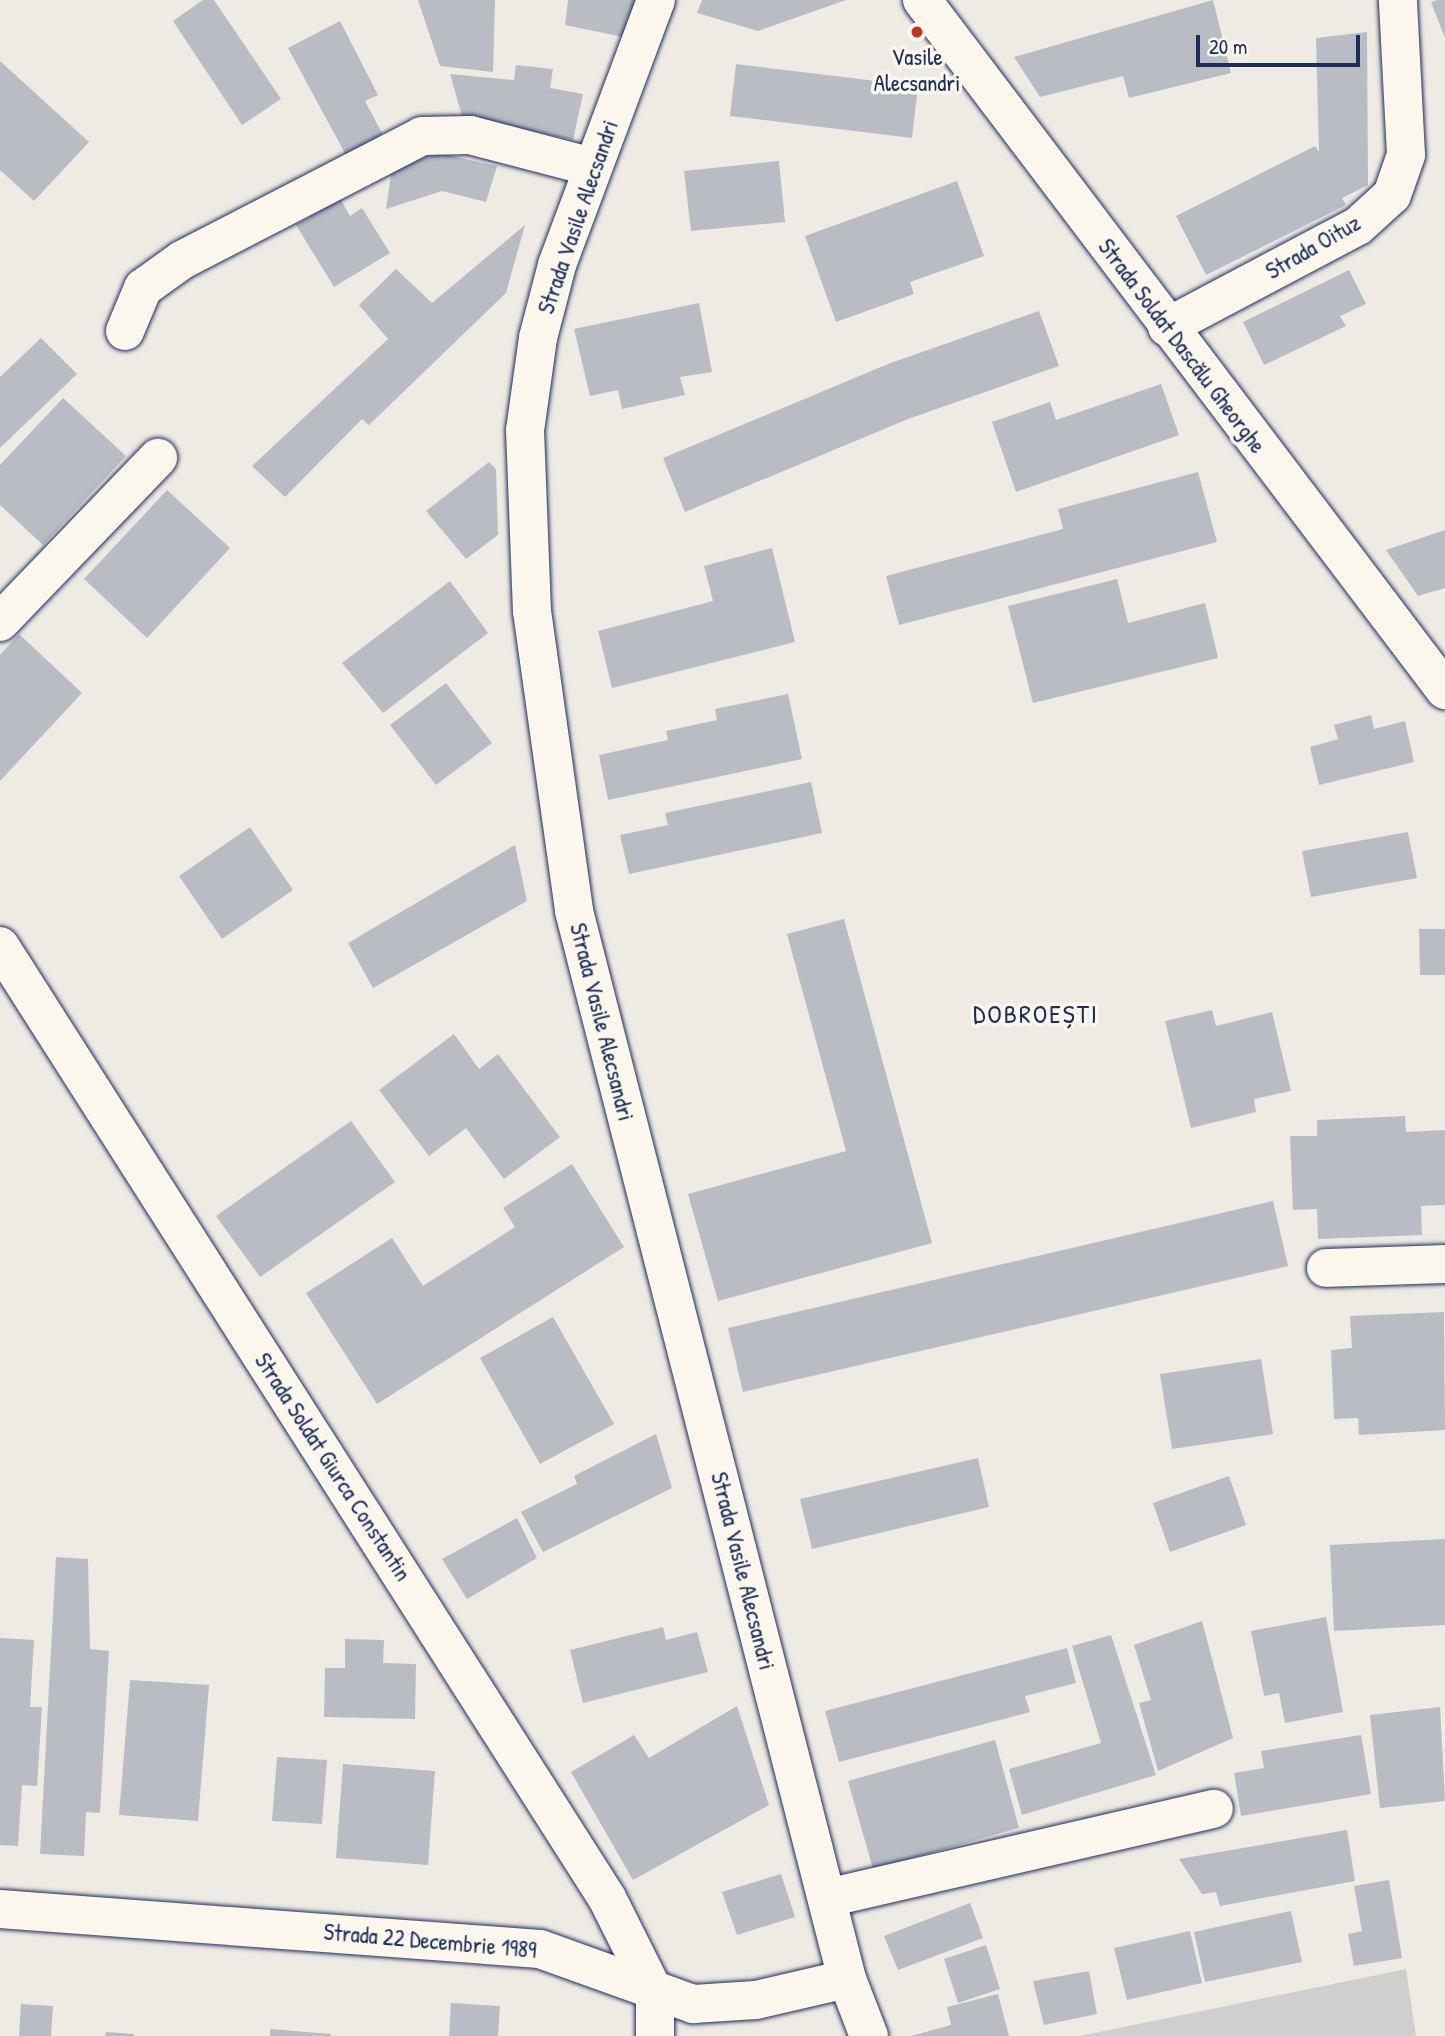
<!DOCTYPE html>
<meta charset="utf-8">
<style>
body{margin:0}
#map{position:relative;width:1445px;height:2036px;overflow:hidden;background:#eeebe4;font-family:"Patrick Hand",sans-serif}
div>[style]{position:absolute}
.green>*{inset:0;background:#cecfcf}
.building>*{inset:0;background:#b9bcc3}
.roads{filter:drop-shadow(0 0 2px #1b2f5e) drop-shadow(0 0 2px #1b2f5e)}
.minor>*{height:38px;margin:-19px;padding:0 19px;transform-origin:19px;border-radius:19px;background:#fbf7ec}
.dots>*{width:19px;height:19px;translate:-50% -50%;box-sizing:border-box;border:4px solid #fbf7ec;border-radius:50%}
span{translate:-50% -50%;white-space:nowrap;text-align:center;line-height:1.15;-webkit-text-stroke:7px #fbf7ec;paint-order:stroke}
.poi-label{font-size:23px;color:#1b2f5e}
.street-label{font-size:23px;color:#1b2f5e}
.quarter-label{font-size:26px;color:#1b2f5e;letter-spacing:2px}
.scale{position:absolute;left:1196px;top:35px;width:164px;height:32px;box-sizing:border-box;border:4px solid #1b2f5e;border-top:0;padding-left:9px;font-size:21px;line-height:24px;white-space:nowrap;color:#1b2f5e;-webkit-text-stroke:5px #fbf7ec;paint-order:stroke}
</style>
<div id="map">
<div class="green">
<div style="clip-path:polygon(1406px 1969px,1416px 2036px,1080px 2036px)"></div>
</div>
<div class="building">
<div style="clip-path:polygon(203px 0,214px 0,281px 99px,242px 125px,173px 21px)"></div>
<div style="clip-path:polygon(418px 0,495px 0,493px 72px,440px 66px)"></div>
<div style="clip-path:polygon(568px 0,640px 0,623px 37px,565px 25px)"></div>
<div style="clip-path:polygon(702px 0,846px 0,758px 31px,697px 13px)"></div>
<div style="clip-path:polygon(1213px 0,1231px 73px,1129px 98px,1123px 76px,1040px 97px,1014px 57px)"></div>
<div style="clip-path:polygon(1438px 0,1445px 0,1445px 38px,1431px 2px)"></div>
<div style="clip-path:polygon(340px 21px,378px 95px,365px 101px,384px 137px,347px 157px,288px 48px)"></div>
<div style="clip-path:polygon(1367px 32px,1368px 185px,1342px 198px,1346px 205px,1206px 275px,1176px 216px,1315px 146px,1319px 152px,1316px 38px)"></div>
<div style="clip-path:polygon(0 61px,89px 142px,34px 201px,0 170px)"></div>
<div style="clip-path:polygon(736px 64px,918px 86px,912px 138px,730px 116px)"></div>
<div style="clip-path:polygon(516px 65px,553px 69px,550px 88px,583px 94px,573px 140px,462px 116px,450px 74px,514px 80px)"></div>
<div style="clip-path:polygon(438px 153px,497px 166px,486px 202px,442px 191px,386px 209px,392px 168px)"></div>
<div style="clip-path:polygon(779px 161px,785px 222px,691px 231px,684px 171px)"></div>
<div style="clip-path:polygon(957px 181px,984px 256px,910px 282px,914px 294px,836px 322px,805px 236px)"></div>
<div style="clip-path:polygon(340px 198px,350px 216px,362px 208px,390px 253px,334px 287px,296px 225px)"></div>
<div style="clip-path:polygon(525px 225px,506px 293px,369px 425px,362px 419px,285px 497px,252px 466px,388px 339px,359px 305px,396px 269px,432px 303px)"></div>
<div style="clip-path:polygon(1349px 270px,1366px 304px,1340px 316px,1346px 326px,1264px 365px,1243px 322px)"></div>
<div style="clip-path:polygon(699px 303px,712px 372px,680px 377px,685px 395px,622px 409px,618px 390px,590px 396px,574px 329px)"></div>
<div style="clip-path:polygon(1039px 311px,1059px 366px,908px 419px,685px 512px,663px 458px,888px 364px)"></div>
<div style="clip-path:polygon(41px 338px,77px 374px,0 448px,0 377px)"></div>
<div style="clip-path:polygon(1161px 384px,1179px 435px,1016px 492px,992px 422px,1050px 402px,1056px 420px)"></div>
<div style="clip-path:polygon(63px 398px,126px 456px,43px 545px,0 505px,0 465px)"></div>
<div style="clip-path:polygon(489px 462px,496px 469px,498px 535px,466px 559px,426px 511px)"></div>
<div style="clip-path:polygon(1198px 472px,1217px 542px,899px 625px,886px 576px,1063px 529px,1058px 509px)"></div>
<div style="clip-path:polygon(167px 490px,230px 548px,147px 638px,84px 579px)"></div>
<div style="clip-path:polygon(1445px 530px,1445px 588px,1418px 596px,1386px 550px)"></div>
<div style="clip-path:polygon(772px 548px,795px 642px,612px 688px,598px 631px,713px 601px,704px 566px)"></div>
<div style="clip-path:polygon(1117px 579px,1128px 623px,1205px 603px,1218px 658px,1033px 703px,1008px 606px)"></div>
<div style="clip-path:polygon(450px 581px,488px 633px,383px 713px,342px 663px)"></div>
<div style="clip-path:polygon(19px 634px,82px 693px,0 781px,0 655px)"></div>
<div style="clip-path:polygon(446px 683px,492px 743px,436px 785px,390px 725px)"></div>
<div style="clip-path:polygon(788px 694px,802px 759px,608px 800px,599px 755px,668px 740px,666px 731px,717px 720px,715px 709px)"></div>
<div style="clip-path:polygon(1371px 715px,1374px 729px,1405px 721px,1414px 762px,1319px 785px,1310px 747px,1338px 739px,1334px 725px)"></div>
<div style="clip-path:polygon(811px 782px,822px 833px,629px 874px,620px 835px,668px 825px,665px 813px)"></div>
<div style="clip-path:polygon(250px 827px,293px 890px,222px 939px,179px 876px)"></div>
<div style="clip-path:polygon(1408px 832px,1417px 878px,1311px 897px,1302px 851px)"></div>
<div style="clip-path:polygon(515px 845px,527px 901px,373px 988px,348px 943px)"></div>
<div style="clip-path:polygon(844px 919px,932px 1243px,718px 1301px,688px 1194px,846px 1151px,787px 934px)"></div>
<div style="clip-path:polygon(1419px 929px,1445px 929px,1445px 975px,1420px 975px)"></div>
<div style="clip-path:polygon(1212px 1010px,1216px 1026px,1272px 1012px,1291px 1091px,1254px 1099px,1256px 1112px,1191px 1128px,1165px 1021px)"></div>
<div style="clip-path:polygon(454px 1034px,479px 1069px,498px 1054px,560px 1137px,504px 1179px,466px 1128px,429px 1156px,379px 1090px)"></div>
<div style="clip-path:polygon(1405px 1116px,1406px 1132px,1445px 1130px,1445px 1205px,1421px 1206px,1422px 1235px,1318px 1239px,1317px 1209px,1293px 1210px,1290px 1136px,1317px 1136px,1317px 1120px)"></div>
<div style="clip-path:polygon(351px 1121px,395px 1182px,260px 1277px,216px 1216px)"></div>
<div style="clip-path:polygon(572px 1164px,624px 1247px,377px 1404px,306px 1293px,392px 1238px,423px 1286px,515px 1227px,503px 1208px)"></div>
<div style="clip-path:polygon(1273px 1201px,1288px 1266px,743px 1392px,728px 1328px)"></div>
<div style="clip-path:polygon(1444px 1312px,1445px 1430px,1359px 1435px,1358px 1418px,1334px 1419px,1331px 1350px,1352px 1348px,1350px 1316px)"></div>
<div style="clip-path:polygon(553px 1317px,614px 1424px,540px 1464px,480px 1358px)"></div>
<div style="clip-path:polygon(1261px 1359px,1273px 1434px,1172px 1449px,1160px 1374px)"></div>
<div style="clip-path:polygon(656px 1434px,672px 1488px,543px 1552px,521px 1512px,577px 1484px,574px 1476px)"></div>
<div style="clip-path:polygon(978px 1458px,989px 1507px,812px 1549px,800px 1499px)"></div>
<div style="clip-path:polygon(1229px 1476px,1246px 1525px,1170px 1552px,1153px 1503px)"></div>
<div style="clip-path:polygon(517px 1518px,537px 1558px,467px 1599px,442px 1559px)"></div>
<div style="clip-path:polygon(1445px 1539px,1445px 1625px,1334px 1631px,1330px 1545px)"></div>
<div style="clip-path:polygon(56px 1557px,88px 1559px,90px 1649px,109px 1651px,100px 1813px,86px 1812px,84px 1856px,40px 1854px)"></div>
<div style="clip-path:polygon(1326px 1617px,1343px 1712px,1285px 1723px,1279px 1693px,1264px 1696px,1251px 1631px)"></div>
<div style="clip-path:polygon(1202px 1621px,1233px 1738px,1158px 1771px,1139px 1703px,1151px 1700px,1134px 1645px)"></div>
<div style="clip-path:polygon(663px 1627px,666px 1640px,697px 1632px,708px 1672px,583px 1703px,570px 1650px)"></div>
<div style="clip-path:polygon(1111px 1635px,1156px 1775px,1022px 1815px,1009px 1769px,1101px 1743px,1072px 1646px)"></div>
<div style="clip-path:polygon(0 1638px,34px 1640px,30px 1707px,42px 1707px,37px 1786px,22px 1785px,18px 1846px,0 1845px)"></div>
<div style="clip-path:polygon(345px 1639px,384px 1640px,383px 1663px,416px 1664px,415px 1719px,324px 1717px,325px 1668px,345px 1668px)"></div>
<div style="clip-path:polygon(1067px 1648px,1076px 1683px,1025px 1696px,1030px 1712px,839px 1762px,825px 1711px)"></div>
<div style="clip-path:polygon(130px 1680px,209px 1685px,198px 1821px,119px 1815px)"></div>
<div style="clip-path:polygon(737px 1706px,769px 1805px,633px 1880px,571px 1772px,634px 1735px,649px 1758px)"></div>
<div style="clip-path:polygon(1440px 1707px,1445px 1801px,1380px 1808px,1370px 1715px)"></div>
<div style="clip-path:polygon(1361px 1735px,1371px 1794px,1241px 1816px,1234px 1773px,1264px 1768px,1261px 1751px)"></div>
<div style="clip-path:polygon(995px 1740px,1019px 1828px,873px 1869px,848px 1781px)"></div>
<div style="clip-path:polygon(277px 1757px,327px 1760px,322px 1824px,272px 1821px)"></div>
<div style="clip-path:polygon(343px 1764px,435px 1771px,428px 1865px,336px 1858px)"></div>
<div style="clip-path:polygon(1347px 1830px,1355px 1881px,1220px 1906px,1216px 1892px,1202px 1894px,1179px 1859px)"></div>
<div style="clip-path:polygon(781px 1874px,795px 1917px,737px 1935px,722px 1892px)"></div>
<div style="clip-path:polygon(1389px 1880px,1402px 1958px,1354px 1966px,1348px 1934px,1362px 1931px,1354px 1886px)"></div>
<div style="clip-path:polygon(970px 1903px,983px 1938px,898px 1970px,884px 1936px)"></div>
<div style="clip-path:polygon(1291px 1911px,1302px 1962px,1205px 1982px,1194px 1932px)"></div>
<div style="clip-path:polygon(1190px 1931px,1202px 1983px,1127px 2000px,1114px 1948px)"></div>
<div style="clip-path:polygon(986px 1945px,1000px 1989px,958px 2003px,944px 1959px)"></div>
<div style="clip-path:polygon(1089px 1971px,1097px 2014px,1044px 2025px,1033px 1981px)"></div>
<div style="clip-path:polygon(998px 1994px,1009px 2036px,911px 2036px,951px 2025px,947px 2007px)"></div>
<div style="clip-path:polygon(451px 2003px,500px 2006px,498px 2036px,449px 2036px)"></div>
<div style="clip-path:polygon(21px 2004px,53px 2006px,51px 2036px,19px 2036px)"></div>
<div style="clip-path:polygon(270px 2029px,331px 2034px,331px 2036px,270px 2036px)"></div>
<div style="clip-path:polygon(106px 2032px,134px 2034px,134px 2036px,105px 2036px)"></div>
</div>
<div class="roads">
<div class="minor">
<div style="left:656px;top:0;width:283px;rotate:110.5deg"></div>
<div style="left:557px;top:265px;width:75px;rotate:104.6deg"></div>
<div style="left:538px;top:338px;width:93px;rotate:98deg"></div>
<div style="left:525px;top:430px;width:181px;rotate:87.8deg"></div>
<div style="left:532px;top:611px;width:303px;rotate:82deg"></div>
<div style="left:574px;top:911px;width:1102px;rotate:75.66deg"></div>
<div style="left:847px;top:1979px;width:61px;rotate:68.9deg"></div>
<div style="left:922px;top:0;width:866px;rotate:52.84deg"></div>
<div style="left:1167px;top:327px;width:216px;rotate:-27.9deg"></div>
<div style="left:1358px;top:226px;width:46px;rotate:-42.4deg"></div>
<div style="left:1392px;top:195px;width:42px;rotate:-70.7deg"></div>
<div style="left:1406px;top:155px;width:155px;rotate:-93deg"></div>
<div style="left:125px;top:331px;width:47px;rotate:-67.3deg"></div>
<div style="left:143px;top:288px;width:48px;rotate:-35.7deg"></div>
<div style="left:182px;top:260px;width:270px;rotate:-27.3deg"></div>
<div style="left:422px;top:136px;width:48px;rotate:-1.2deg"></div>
<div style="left:470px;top:135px;width:127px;rotate:14.6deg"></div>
<div style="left:0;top:622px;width:228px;rotate:-46.1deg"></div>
<div style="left:0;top:946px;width:1129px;rotate:57.48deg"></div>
<div style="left:607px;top:1898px;width:107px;rotate:63.4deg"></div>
<div style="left:655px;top:1994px;width:42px;rotate:90deg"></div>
<div style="left:1326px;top:1268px;width:119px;rotate:-1.9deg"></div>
<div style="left:827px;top:1898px;width:397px;rotate:-13deg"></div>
<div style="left:0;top:1909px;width:541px;rotate:4.24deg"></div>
<div style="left:540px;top:1949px;width:163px;rotate:19.8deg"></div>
<div style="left:693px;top:2004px;width:63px;rotate:-3.6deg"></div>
<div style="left:756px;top:2000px;width:93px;rotate:-13deg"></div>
</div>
</div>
<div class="dots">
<div style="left:917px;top:32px;background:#c8321e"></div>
</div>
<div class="poi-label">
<span style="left:917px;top:70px">Vasile<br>Alecsandri</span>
</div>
<div class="street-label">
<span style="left:578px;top:217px;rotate:-71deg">Strada Vasile Alecsandri</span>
<span style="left:1313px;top:247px;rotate:-30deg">Strada Oituz</span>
<span style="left:1182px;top:346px;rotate:53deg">Strada Soldat Dascălu Gheorghe</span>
<span style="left:602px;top:1022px;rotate:76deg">Strada Vasile Alecsandri</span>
<span style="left:333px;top:1467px;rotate:57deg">Strada Soldat Giurca Constantin</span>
<span style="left:743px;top:1571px;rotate:76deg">Strada Vasile Alecsandri</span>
<span style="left:430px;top:1941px;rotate:5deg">Strada 22 Decembrie 1989</span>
</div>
<div class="quarter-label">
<span style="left:1036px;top:1014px">DOBROEȘTI</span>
</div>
<div class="scale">20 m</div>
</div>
